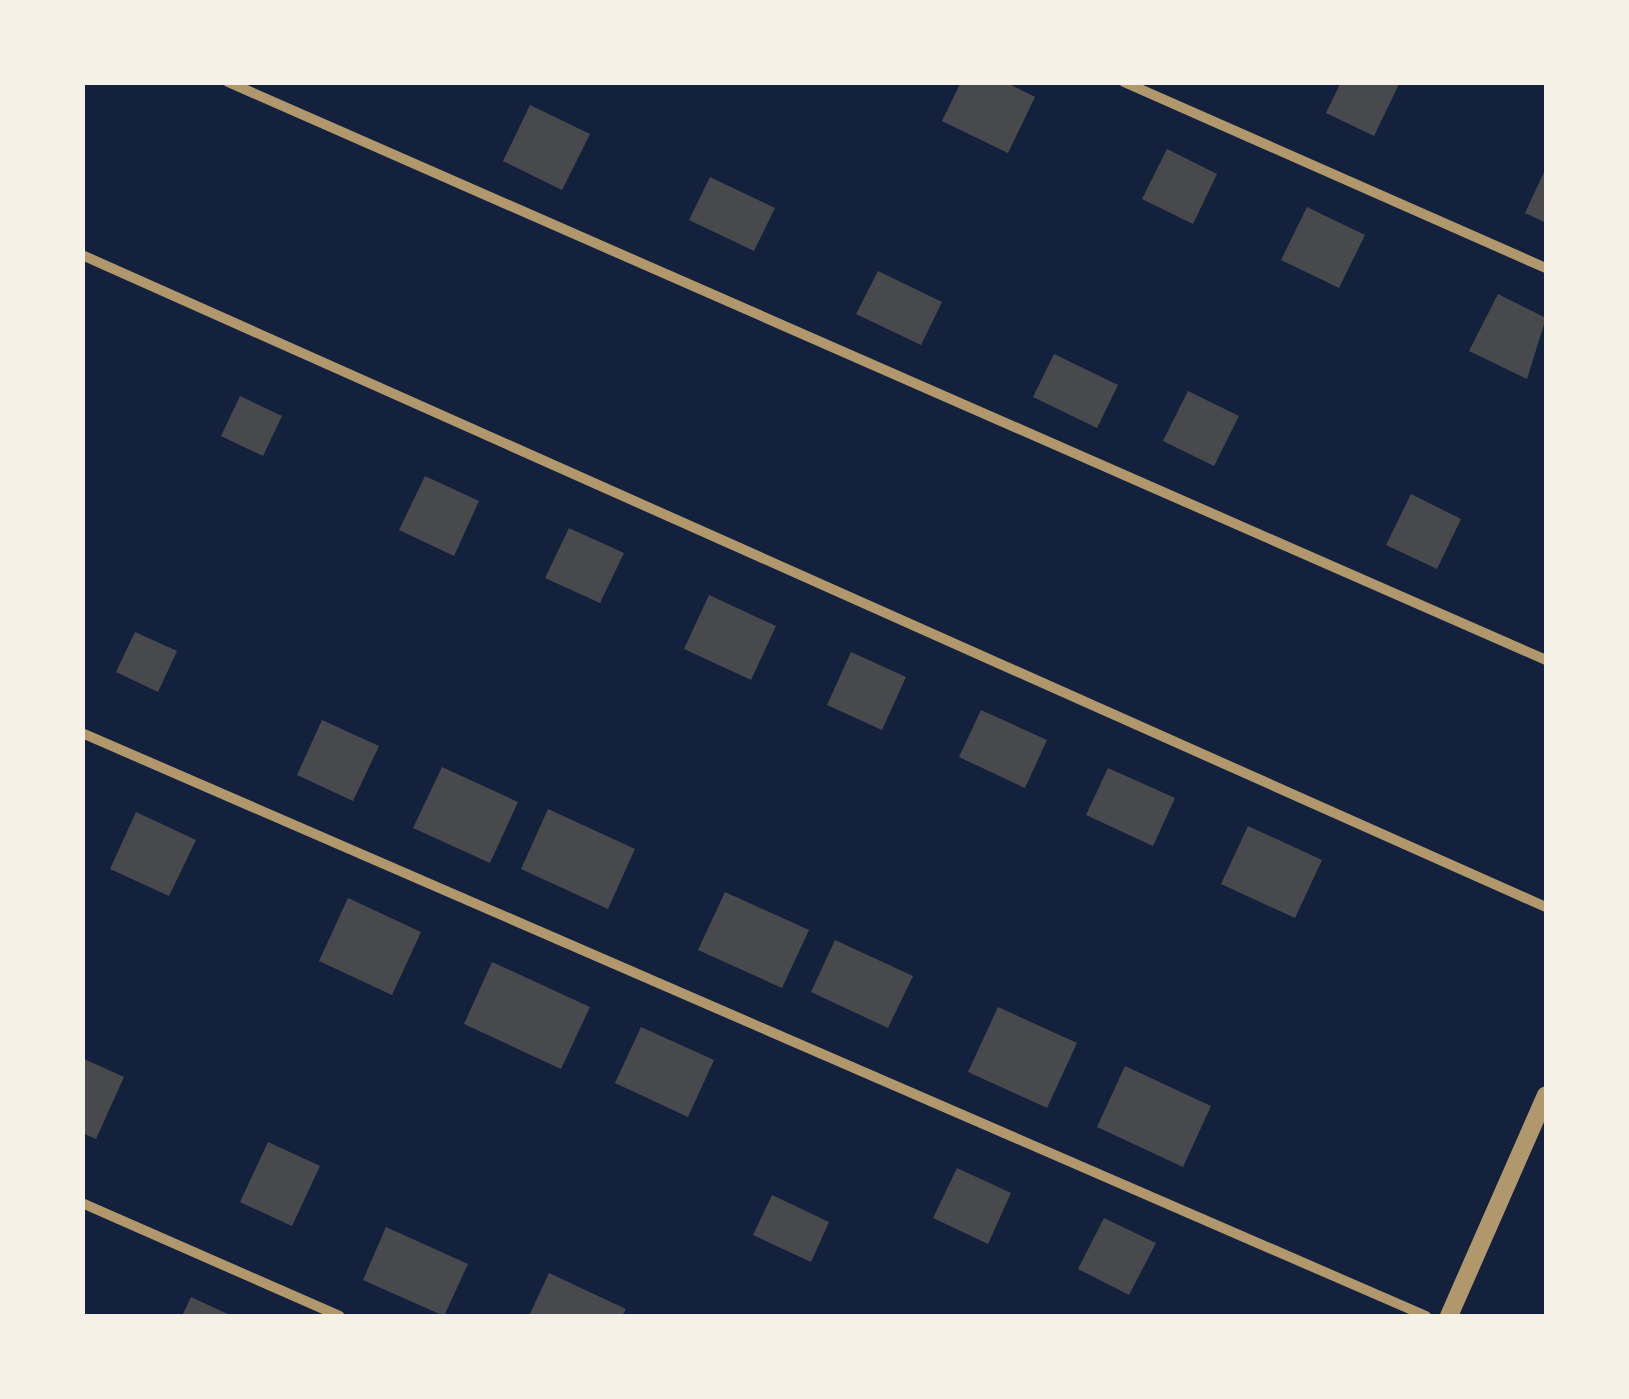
<!DOCTYPE html>
<style>
body{margin:0}
#map{position:relative;width:1629px;height:1399px;overflow:hidden;background:#14213d;font-family:"PT Sans Narrow",sans-serif}
div>[style]{position:absolute}
.building>*{inset:0;background:#48494c}
.minor>*{height:10px;margin:-5px;padding:0 5px;transform-origin:5px;border-radius:5px;background:#b1986c}
.tertiary>*{height:18px;margin:-9px;padding:0 9px;transform-origin:9px;border-radius:9px;background:#b1986c}
span{translate:-50% -50%;white-space:nowrap;text-align:center;line-height:1.15;-webkit-text-stroke:10px #f6f1e7;paint-order:stroke}
.frame{position:absolute;inset:0;border:85px solid #f6f1e7;pointer-events:none}
</style>
<div id="map">
<div class="building">
<div style="clip-path:polygon(961px 82px,1005px 82px,1035px 97px,1008px 153px,942px 121px)"></div>
<div style="clip-path:polygon(1341px 82px,1400px 82px,1374px 136px,1326px 113px)"></div>
<div style="clip-path:polygon(530px 105px,590px 134px,562px 190px,503px 161px)"></div>
<div style="clip-path:polygon(1167px 149px,1217px 174px,1193px 224px,1142px 199px)"></div>
<div style="clip-path:polygon(1546px 168px,1546px 223px,1525px 213px)"></div>
<div style="clip-path:polygon(710px 177px,775px 208px,754px 251px,689px 220px)"></div>
<div style="clip-path:polygon(1307px 207px,1365px 235px,1339px 288px,1281px 260px)"></div>
<div style="clip-path:polygon(878px 271px,942px 302px,921px 345px,856px 314px)"></div>
<div style="clip-path:polygon(1498px 294px,1546px 318px,1527px 379px,1469px 351px)"></div>
<div style="clip-path:polygon(1054px 354px,1118px 385px,1097px 428px,1033px 397px)"></div>
<div style="clip-path:polygon(1188px 391px,1239px 416px,1214px 466px,1163px 441px)"></div>
<div style="clip-path:polygon(240px 396px,282px 416px,263px 456px,221px 436px)"></div>
<div style="clip-path:polygon(425px 476px,479px 501px,454px 556px,399px 530px)"></div>
<div style="clip-path:polygon(1411px 494px,1461px 519px,1437px 569px,1386px 545px)"></div>
<div style="clip-path:polygon(569px 528px,624px 553px,600px 603px,545px 578px)"></div>
<div style="clip-path:polygon(709px 595px,776px 626px,751px 680px,684px 649px)"></div>
<div style="clip-path:polygon(135px 632px,177px 651px,158px 692px,116px 672px)"></div>
<div style="clip-path:polygon(851px 652px,906px 677px,882px 730px,827px 705px)"></div>
<div style="clip-path:polygon(981px 710px,1047px 740px,1025px 788px,959px 757px)"></div>
<div style="clip-path:polygon(322px 720px,379px 746px,353px 801px,297px 775px)"></div>
<div style="clip-path:polygon(442px 767px,518px 802px,490px 863px,413px 828px)"></div>
<div style="clip-path:polygon(1108px 768px,1175px 798px,1153px 846px,1086px 815px)"></div>
<div style="clip-path:polygon(548px 809px,635px 849px,608px 909px,521px 869px)"></div>
<div style="clip-path:polygon(136px 812px,196px 840px,169px 896px,110px 869px)"></div>
<div style="clip-path:polygon(1248px 826px,1322px 860px,1295px 918px,1221px 884px)"></div>
<div style="clip-path:polygon(725px 892px,809px 930px,782px 988px,698px 950px)"></div>
<div style="clip-path:polygon(348px 898px,421px 932px,392px 995px,319px 961px)"></div>
<div style="clip-path:polygon(835px 940px,913px 976px,888px 1028px,811px 992px)"></div>
<div style="clip-path:polygon(492px 962px,590px 1007px,561px 1069px,464px 1024px)"></div>
<div style="clip-path:polygon(998px 1007px,1077px 1043px,1047px 1108px,968px 1072px)"></div>
<div style="clip-path:polygon(641px 1027px,714px 1060px,688px 1117px,615px 1083px)"></div>
<div style="clip-path:polygon(82px 1058px,124px 1077px,96px 1139px,82px 1133px)"></div>
<div style="clip-path:polygon(1125px 1066px,1211px 1106px,1183px 1167px,1097px 1127px)"></div>
<div style="clip-path:polygon(268px 1142px,320px 1166px,292px 1226px,240px 1202px)"></div>
<div style="clip-path:polygon(957px 1168px,1011px 1193px,988px 1244px,933px 1218px)"></div>
<div style="clip-path:polygon(772px 1195px,829px 1222px,811px 1262px,753px 1235px)"></div>
<div style="clip-path:polygon(1104px 1218px,1156px 1243px,1129px 1295px,1078px 1269px)"></div>
<div style="clip-path:polygon(386px 1227px,468px 1264px,444px 1316px,363px 1280px)"></div>
<div style="clip-path:polygon(549px 1273px,626px 1309px,622px 1316px,529px 1316px)"></div>
<div style="clip-path:polygon(191px 1297px,232px 1316px,182px 1316px)"></div>
</div>
<div class="minor">
<div style="left:228px;top:82px;width:1439px;rotate:23.68deg"></div>
<div style="left:1124px;top:82px;width:461px;rotate:23.8deg"></div>
<div style="left:82px;top:255px;width:1603px;rotate:24.01deg"></div>
<div style="left:82px;top:733px;width:1465px;rotate:23.45deg"></div>
<div style="left:82px;top:1203px;width:281px;rotate:23.7deg"></div>
</div>
<div class="tertiary">
<div style="left:1449px;top:1316px;width:241px;rotate:-66.3deg"></div>
</div>
<div class="frame"></div>
</div>
